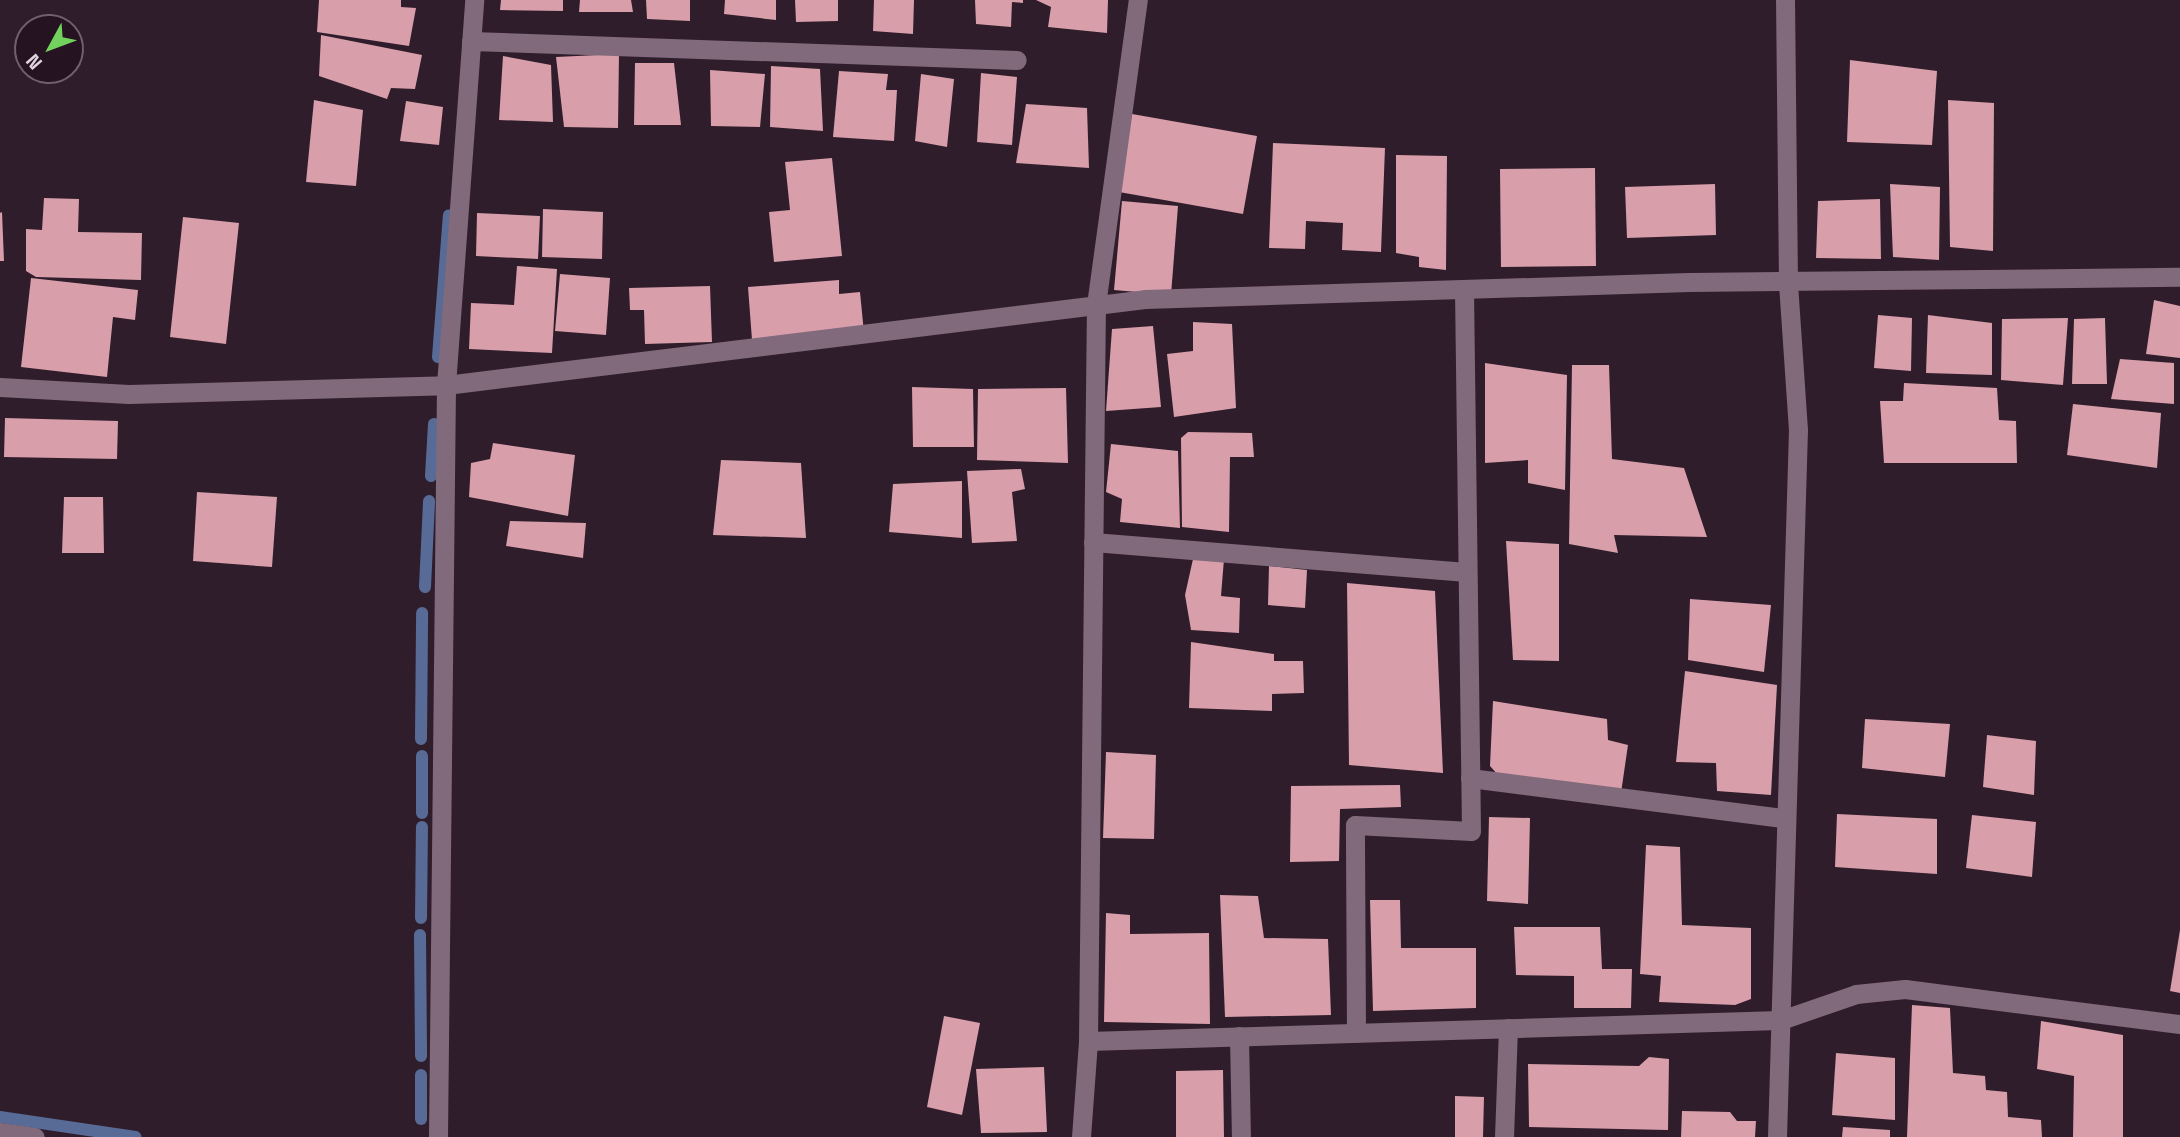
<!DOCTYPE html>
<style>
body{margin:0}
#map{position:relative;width:2180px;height:1137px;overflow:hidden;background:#2f1d2c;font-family:"Space Grotesk",sans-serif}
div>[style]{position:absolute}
.stream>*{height:12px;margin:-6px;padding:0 6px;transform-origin:6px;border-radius:6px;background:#586b96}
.building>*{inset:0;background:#d89ea9}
.minor>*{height:19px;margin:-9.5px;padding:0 9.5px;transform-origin:9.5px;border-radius:9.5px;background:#806a7c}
.tertiary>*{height:19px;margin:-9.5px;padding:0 9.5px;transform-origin:9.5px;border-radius:9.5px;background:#806a7c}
span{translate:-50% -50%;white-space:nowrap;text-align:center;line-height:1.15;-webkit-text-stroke:7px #251322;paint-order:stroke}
.north{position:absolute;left:14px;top:14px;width:70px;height:70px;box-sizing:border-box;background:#251322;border:2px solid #70606d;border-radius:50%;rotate:229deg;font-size:19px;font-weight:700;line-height:28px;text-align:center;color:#e1d4de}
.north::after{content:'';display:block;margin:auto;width:24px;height:32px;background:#73d25d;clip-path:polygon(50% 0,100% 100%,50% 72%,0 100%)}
</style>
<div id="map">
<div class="stream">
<div style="left:438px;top:357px;width:142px;rotate:-85.6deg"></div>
<div style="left:431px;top:476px;width:52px;rotate:-86.7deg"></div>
<div style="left:425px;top:587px;width:86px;rotate:-87.3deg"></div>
<div style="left:421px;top:739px;width:126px;rotate:-89.5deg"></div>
<div style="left:422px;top:756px;width:57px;rotate:90deg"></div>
<div style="left:421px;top:918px;width:91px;rotate:-89.4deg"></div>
<div style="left:420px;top:935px;width:121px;rotate:89.5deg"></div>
<div style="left:0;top:1117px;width:137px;rotate:8.4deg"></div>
<div style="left:421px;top:1119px;width:44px;rotate:-90deg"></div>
</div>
<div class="building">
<div style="clip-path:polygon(319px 0,401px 0,401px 7px,416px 8px,409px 46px,317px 32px)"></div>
<div style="clip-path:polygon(501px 0,563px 0,563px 11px,500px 10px)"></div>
<div style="clip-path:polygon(580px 0,631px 0,633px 12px,579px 12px)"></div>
<div style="clip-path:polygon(646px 0,690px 0,690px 21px,647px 19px)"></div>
<div style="clip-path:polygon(725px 0,776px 0,776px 20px,724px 14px)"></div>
<div style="clip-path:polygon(795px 0,838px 0,838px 21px,796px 22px)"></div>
<div style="clip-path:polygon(874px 0,914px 0,913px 34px,873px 31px)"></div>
<div style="clip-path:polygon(975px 0,1023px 0,1023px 3px,1012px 2px,1011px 27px,976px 24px)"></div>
<div style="clip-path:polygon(1036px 0,1108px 0,1107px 33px,1048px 27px,1051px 7px)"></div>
<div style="clip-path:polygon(321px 35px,422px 55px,415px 89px,391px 88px,387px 99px,319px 76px)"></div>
<div style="clip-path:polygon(619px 54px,618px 128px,564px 127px,556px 57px)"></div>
<div style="clip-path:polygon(503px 56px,551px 65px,553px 122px,499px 120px)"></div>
<div style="clip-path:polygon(1850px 60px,1937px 71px,1932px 145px,1847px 142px)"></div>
<div style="clip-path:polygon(635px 63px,674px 63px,681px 125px,634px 125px)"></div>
<div style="clip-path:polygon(771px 66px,820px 69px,823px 131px,770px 127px)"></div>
<div style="clip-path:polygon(710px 70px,765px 74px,760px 127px,711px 126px)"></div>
<div style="clip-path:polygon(839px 71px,888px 74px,886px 90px,897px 90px,894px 141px,833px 137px)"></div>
<div style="clip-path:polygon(981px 73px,1017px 77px,1012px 145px,977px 142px)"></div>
<div style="clip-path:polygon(921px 74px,954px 79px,947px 147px,915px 141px)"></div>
<div style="clip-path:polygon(314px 100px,363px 110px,356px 186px,306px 182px)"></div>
<div style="clip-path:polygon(1948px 100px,1994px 103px,1993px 251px,1950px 247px)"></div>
<div style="clip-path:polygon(406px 101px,443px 107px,439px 145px,400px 141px)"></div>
<div style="clip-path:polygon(1026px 104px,1087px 108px,1089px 168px,1016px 163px)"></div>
<div style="clip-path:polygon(1132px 114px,1257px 136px,1243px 214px,1119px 192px)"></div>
<div style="clip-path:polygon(1273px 143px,1385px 148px,1381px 252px,1342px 250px,1343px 223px,1306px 221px,1305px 249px,1269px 248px)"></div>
<div style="clip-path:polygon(1396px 155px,1447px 156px,1446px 270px,1419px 267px,1419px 257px,1396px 253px)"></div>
<div style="clip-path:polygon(832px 158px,842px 256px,774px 262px,769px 212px,790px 210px,785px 162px)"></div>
<div style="clip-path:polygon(1595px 168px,1596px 266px,1501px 267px,1500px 169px)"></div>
<div style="clip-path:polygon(1715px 184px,1716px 235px,1627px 238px,1625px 187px)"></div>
<div style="clip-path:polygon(1890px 184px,1940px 187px,1939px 260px,1893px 257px)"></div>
<div style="clip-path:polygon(44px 198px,79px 199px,78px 232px,142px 233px,141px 280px,36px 277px,26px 271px,26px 229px,42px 230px)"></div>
<div style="clip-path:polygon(1880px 199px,1881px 259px,1816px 258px,1818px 201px)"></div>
<div style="clip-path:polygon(1122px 201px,1178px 206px,1171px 295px,1114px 290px)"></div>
<div style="clip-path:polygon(543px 209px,603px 212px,602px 259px,542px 257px)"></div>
<div style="clip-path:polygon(2px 212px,4px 261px,0 261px,0 213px)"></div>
<div style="clip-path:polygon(477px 213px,540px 216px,538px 259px,476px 256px)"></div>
<div style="clip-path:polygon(183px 217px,239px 223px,226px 344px,170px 337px)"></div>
<div style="clip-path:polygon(517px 266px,557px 269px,552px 353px,469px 349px,471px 303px,514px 305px)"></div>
<div style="clip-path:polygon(560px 274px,610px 278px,606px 335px,555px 331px)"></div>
<div style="clip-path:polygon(31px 278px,138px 290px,135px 320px,113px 317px,107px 377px,21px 367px)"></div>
<div style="clip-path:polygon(839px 280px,839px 294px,860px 292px,864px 333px,752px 340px,748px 287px)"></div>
<div style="clip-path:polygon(710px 286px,712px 342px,645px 344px,644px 310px,630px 310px,629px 288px)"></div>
<div style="clip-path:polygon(2154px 300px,2180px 306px,2180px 358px,2146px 354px)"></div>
<div style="clip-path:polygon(1878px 315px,1912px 318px,1911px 371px,1874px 368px)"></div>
<div style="clip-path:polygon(1928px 315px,1992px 323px,1992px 375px,1926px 373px)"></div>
<div style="clip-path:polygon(2068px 318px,2063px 385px,2001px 380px,2002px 319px)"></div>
<div style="clip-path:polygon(2105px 318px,2107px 384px,2072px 384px,2074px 319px)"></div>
<div style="clip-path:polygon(1193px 322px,1232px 324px,1236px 408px,1174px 417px,1167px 354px,1193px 351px)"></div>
<div style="clip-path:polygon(1153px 326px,1161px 407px,1106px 411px,1112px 329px)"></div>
<div style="clip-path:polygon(2120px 359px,2174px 363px,2174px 404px,2111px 399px)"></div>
<div style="clip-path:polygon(1485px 363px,1567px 375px,1565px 490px,1528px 483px,1528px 460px,1485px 463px)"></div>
<div style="clip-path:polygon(1572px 365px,1609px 365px,1612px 459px,1684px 468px,1707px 537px,1614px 535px,1618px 553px,1569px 544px)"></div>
<div style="clip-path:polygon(1904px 383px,1997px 388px,1999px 420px,2016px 421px,2017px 463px,1884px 463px,1880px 401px,1903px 401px)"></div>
<div style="clip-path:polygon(912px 387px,973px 389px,974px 447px,913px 447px)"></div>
<div style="clip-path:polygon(1066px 388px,1068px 463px,977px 460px,978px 389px)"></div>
<div style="clip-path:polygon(2073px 404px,2161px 413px,2157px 468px,2067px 455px)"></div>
<div style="clip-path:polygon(5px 418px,118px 421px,117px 459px,4px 457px)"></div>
<div style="clip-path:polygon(1188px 432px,1252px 433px,1254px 457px,1230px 457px,1229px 532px,1182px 527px,1181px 438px)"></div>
<div style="clip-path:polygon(493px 443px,575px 455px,568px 516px,469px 497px,471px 463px,490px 459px)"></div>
<div style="clip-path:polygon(1111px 444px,1178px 451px,1180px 528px,1120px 522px,1122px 499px,1106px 492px)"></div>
<div style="clip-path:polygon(721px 460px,801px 463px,806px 538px,713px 535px)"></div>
<div style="clip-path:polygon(1021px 469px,1025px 489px,1012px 492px,1017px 541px,972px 543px,967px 471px)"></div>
<div style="clip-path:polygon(962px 481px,962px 538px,889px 532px,893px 484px)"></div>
<div style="clip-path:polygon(197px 492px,277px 497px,272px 567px,193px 561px)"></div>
<div style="clip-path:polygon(64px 497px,103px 497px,104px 553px,62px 553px)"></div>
<div style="clip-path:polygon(510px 521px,586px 523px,583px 558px,506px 546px)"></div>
<div style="clip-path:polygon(1506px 541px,1559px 544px,1559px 661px,1513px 660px)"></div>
<div style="clip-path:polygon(1193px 559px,1224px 559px,1221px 596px,1240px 598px,1239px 633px,1191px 630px,1185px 595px)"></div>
<div style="clip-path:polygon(1269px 566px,1307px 570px,1305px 608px,1268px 605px)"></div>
<div style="clip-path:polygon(1347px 583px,1435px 591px,1443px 773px,1349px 765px)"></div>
<div style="clip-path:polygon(1690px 599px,1771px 605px,1764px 672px,1688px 660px)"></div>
<div style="clip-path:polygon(1191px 642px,1274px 654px,1274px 661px,1303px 661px,1304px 693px,1272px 694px,1272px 711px,1189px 708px)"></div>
<div style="clip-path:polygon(1685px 671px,1777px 685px,1771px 795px,1717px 791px,1716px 763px,1676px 762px)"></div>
<div style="clip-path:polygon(1493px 701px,1607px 719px,1608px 740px,1628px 745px,1621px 793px,1498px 775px,1490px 766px)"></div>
<div style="clip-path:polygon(1865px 719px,1950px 724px,1945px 777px,1862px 768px)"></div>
<div style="clip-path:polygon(1987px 735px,2036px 741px,2034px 795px,1983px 787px)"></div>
<div style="clip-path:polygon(1106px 752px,1156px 755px,1154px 839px,1103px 838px)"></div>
<div style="clip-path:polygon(1400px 785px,1401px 807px,1340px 809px,1339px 861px,1290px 862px,1291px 786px)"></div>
<div style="clip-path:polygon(1837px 814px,1937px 819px,1937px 874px,1835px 867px)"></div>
<div style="clip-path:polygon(1972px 815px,2036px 822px,2032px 877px,1966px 868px)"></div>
<div style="clip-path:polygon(1489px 817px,1530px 818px,1528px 904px,1487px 901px)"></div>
<div style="clip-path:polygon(1646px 845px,1680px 847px,1682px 925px,1751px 928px,1751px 999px,1735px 1005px,1659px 1002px,1661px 976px,1640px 974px)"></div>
<div style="clip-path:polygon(1220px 895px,1258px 896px,1264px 938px,1328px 939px,1331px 1015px,1225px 1017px)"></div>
<div style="clip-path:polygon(1370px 900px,1400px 900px,1401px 948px,1476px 948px,1476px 1008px,1373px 1011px)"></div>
<div style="clip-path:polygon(1106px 913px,1130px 915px,1130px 934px,1209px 933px,1210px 1024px,1104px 1022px)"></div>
<div style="clip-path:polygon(1514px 927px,1600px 927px,1602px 969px,1632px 969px,1631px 1008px,1574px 1008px,1574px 976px,1516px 975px)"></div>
<div style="clip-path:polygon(2180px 930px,2180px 993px,2170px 991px)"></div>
<div style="clip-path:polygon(1912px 1005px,1950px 1008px,1953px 1073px,1985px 1076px,1986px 1090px,2007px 1092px,2008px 1117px,2041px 1120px,2042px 1137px,1907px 1137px)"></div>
<div style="clip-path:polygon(944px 1016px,980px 1023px,962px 1115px,927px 1107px)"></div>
<div style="clip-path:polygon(2041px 1021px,2123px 1035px,2123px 1137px,2073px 1137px,2074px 1076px,2037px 1069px)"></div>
<div style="clip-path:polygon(1836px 1053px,1895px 1058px,1895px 1120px,1832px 1115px)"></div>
<div style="clip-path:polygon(1649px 1057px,1669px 1059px,1668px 1130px,1529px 1127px,1528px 1064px,1639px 1066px)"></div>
<div style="clip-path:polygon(1044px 1067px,1047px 1132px,981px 1133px,976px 1069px)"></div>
<div style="clip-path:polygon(1223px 1070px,1224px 1137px,1176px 1137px,1176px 1071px)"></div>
<div style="clip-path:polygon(1455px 1096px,1484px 1097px,1483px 1137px,1455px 1137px)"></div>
<div style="clip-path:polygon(1682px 1111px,1730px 1112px,1737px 1121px,1756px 1121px,1755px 1137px,1681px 1137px)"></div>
<div style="clip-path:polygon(1843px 1127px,1890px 1130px,1890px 1137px,1842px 1137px)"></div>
</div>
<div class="minor">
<div style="left:471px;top:41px;width:546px;rotate:1.99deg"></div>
<div style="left:1093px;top:542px;width:375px;rotate:4.6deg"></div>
<div style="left:1470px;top:778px;width:317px;rotate:7.3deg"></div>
<div style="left:1356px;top:1033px;width:208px;rotate:-90.3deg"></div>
<div style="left:1355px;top:825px;width:116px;rotate:3deg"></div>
<div style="left:1471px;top:831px;width:542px;rotate:-90.74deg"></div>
<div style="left:1239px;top:1036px;width:101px;rotate:88.9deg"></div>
<div style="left:1088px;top:1041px;width:736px;rotate:-89.38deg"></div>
<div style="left:1096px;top:305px;width:308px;rotate:-82.2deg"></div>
<div style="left:0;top:1132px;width:35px;rotate:8deg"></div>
<div style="left:438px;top:1137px;width:752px;rotate:-89.39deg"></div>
<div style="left:446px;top:385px;width:386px;rotate:-85.8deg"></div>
<div style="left:1081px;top:1137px;width:96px;rotate:-85.8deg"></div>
<div style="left:1088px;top:1041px;width:693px;rotate:-1.74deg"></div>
<div style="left:1781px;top:1020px;width:79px;rotate:-19.1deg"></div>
<div style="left:1856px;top:994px;width:49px;rotate:-5.8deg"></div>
<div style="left:1905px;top:989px;width:277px;rotate:7.3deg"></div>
<div style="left:1504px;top:1137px;width:109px;rotate:-87.9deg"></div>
<div style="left:1777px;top:1137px;width:707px;rotate:-88.3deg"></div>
<div style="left:1798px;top:430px;width:146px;rotate:-93.9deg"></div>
<div style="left:1788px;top:284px;width:284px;rotate:-90.6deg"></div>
</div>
<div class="tertiary">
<div style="left:0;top:387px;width:129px;rotate:3.1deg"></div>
<div style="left:129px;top:394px;width:317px;rotate:-1.6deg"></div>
<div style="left:446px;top:385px;width:704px;rotate:-7.01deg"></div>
<div style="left:1145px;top:299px;width:544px;rotate:-1.79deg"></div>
<div style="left:1689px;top:282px;width:491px;rotate:-0.6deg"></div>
</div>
<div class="north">N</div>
</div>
